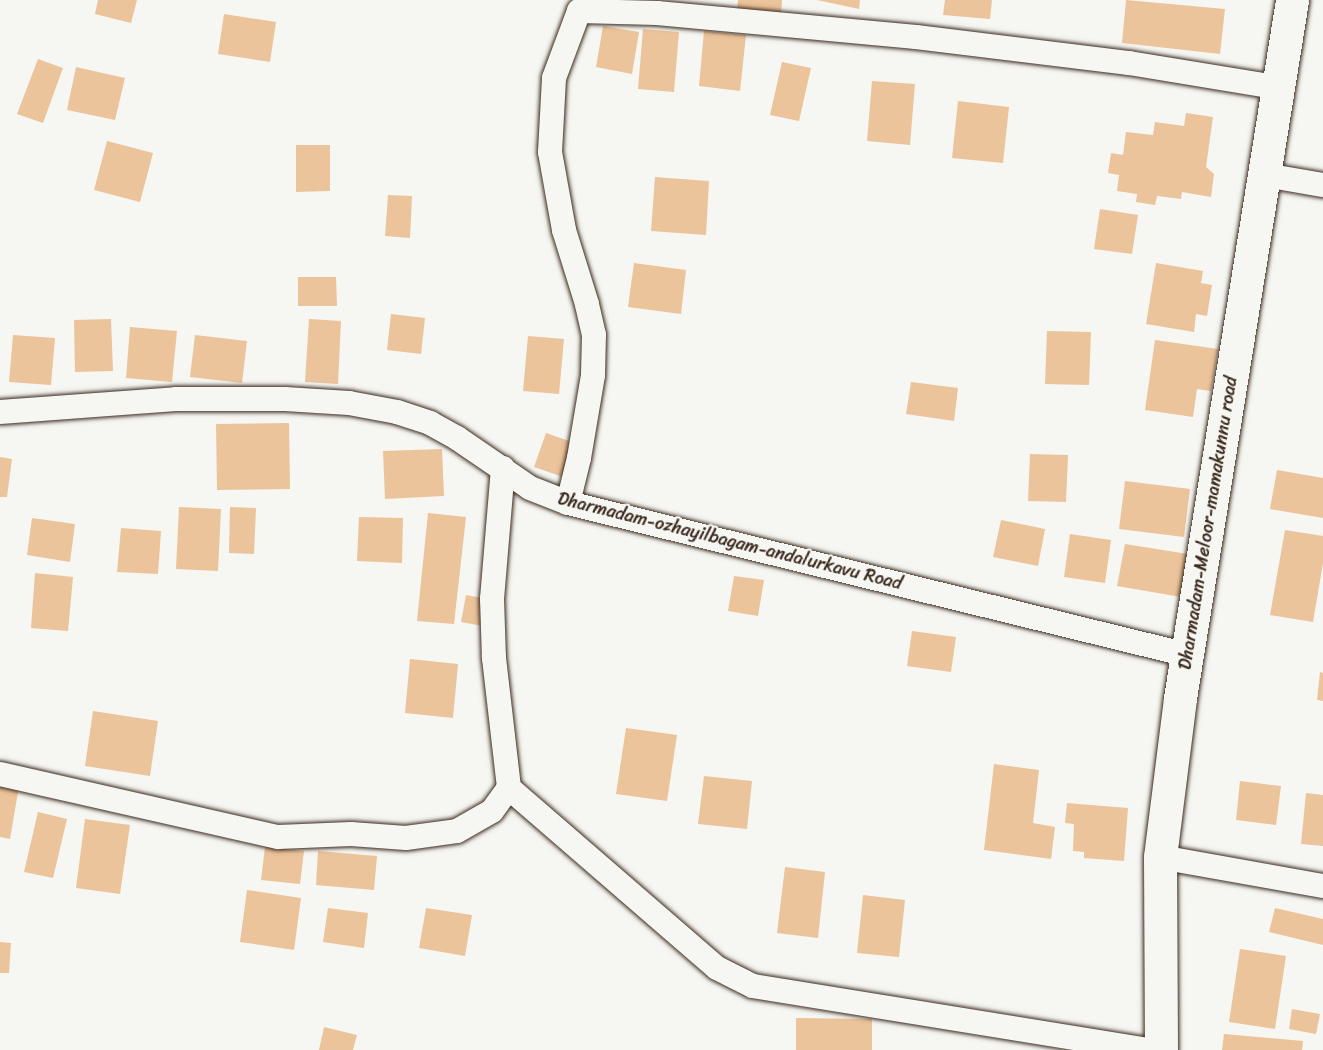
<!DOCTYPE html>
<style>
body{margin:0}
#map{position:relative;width:1323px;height:1050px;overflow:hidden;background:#f6f6f2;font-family:Sriracha,sans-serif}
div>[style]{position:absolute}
.building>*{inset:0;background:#ebc49b}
.roads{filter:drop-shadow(0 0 2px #3b2a1e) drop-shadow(0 0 2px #3b2a1e)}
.street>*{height:24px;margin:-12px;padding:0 12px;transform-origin:12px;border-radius:12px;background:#f6f6f2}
.secondary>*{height:33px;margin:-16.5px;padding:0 16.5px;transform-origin:16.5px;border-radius:16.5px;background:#f6f6f2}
span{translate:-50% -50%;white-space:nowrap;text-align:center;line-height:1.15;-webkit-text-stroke:4.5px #f6f6f2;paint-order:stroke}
.street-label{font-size:18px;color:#3b2a1e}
</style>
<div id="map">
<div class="building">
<div style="clip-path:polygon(98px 0,137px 0,131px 23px,95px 14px)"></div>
<div style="clip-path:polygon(738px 0,782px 0,781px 16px,737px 13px)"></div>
<div style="clip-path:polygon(817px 0,860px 0,859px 9px)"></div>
<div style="clip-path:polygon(945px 0,992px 0,990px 19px,943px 15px)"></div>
<div style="clip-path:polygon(1126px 0,1225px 9px,1220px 54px,1122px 43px)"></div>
<div style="clip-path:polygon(224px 14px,276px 22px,270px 62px,218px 54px)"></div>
<div style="clip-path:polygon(603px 26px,639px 32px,632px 74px,596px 67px)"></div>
<div style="clip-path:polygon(643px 29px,679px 32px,674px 92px,638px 89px)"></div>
<div style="clip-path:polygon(704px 31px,746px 35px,740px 91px,699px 86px)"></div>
<div style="clip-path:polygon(38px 59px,63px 68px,43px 123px,17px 114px)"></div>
<div style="clip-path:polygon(782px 62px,811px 68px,799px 121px,770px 115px)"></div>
<div style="clip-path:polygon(76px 67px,125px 78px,115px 120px,67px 110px)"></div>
<div style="clip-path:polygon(872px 81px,915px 84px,910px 145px,867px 141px)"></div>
<div style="clip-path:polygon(958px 101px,1009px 107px,1003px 163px,952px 158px)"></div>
<div style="clip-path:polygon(1186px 113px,1213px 117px,1206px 167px,1214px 174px,1211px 197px,1182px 192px,1181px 199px,1157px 196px,1155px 205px,1136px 202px,1137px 194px,1117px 191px,1119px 175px,1108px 173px,1111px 153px,1123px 155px,1126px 132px,1153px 135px,1155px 122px,1184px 126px)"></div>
<div style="clip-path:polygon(107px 141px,153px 153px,140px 202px,94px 190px)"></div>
<div style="clip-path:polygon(296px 145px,330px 145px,330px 191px,296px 192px)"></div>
<div style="clip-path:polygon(655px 177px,709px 181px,706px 235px,651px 231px)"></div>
<div style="clip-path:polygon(388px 195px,412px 196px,410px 238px,385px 236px)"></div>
<div style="clip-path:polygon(1100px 209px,1138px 215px,1132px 254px,1094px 249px)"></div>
<div style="clip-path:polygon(634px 263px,686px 270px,681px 314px,628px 307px)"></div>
<div style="clip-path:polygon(1156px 263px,1203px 271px,1201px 283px,1212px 285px,1207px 316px,1196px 314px,1194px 332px,1146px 324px)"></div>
<div style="clip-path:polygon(298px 277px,336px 277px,337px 306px,298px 306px)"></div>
<div style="clip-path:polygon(391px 314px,425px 318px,421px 354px,387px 350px)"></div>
<div style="clip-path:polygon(111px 319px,113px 371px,75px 372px,74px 320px)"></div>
<div style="clip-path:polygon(309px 319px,341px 321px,338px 384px,305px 382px)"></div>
<div style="clip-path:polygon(130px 327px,177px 331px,172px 382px,126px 378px)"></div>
<div style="clip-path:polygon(1047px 331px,1091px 332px,1089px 385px,1045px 384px)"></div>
<div style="clip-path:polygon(13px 335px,55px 338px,51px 385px,9px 382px)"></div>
<div style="clip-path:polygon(195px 335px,247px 341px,242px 383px,190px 377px)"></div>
<div style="clip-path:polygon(528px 336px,564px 339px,559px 394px,523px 391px)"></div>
<div style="clip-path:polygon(1155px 340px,1218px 349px,1211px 391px,1197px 389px,1193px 417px,1145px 410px)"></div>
<div style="clip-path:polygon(911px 382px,958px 388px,954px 421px,906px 414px)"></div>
<div style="clip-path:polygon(289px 423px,290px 489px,217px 490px,216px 424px)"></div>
<div style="clip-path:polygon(546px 433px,575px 443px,563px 477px,534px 467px)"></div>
<div style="clip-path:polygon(442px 449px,444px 496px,385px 499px,383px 451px)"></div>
<div style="clip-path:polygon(1030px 454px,1068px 455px,1066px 502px,1028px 501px)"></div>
<div style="clip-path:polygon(0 457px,12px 459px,7px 497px,0 497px)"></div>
<div style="clip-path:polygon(1277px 470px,1323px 478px,1323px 518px,1270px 509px)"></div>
<div style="clip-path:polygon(1125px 481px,1190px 489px,1184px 537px,1119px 529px)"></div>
<div style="clip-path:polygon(179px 507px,221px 509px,218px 571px,176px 569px)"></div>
<div style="clip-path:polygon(230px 507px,256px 508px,254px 554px,229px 553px)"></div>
<div style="clip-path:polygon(428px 513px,466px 517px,454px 624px,417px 621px)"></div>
<div style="clip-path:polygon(359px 517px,403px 518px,402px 563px,357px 561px)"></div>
<div style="clip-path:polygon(32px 518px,75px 524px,70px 562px,27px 555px)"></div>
<div style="clip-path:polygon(1001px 520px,1045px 529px,1038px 566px,993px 557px)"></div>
<div style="clip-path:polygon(121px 528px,161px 531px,158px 574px,117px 572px)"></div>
<div style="clip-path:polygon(1285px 530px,1323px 536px,1323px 563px,1313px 622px,1270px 615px)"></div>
<div style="clip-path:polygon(1070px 534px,1111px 540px,1105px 583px,1064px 577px)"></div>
<div style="clip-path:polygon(1125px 544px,1194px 555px,1187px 598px,1117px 586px)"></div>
<div style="clip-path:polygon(35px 573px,73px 577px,68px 631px,31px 628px)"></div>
<div style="clip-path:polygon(734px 576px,764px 580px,758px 616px,728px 611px)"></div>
<div style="clip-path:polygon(466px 595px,487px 599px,483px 626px,461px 622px)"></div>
<div style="clip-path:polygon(912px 631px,956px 637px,951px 672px,907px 666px)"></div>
<div style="clip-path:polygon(410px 659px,458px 664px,453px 718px,405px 713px)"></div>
<div style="clip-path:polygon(1320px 672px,1323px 673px,1323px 701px,1317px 700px)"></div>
<div style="clip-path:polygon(93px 711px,158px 721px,150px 776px,85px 766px)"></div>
<div style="clip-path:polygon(626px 728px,677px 735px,667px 801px,616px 794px)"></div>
<div style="clip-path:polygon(994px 764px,1039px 770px,1033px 823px,1055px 827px,1051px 859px,984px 850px)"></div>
<div style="clip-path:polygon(704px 776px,752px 781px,747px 829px,698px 824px)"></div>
<div style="clip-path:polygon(1240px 781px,1281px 786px,1276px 825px,1236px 820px)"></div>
<div style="clip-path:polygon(0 783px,19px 786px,10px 839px,0 837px)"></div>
<div style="clip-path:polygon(1306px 793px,1323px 795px,1323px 846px,1301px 844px)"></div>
<div style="clip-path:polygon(1067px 803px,1128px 808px,1124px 861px,1084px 858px,1084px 852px,1073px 851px,1074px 824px,1065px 823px)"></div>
<div style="clip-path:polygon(38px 812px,67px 819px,53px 878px,24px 872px)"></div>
<div style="clip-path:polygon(85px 819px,130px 825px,120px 894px,76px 888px)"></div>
<div style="clip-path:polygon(265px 847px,304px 851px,300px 884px,261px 880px)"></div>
<div style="clip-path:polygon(318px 851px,377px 856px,374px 890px,316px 885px)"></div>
<div style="clip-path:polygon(785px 867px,825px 872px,818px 938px,777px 933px)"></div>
<div style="clip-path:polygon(247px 890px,301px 898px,294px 950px,240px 942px)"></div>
<div style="clip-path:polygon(863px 895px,905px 900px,899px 957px,857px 953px)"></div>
<div style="clip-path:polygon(328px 908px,368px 913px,364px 948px,323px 942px)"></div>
<div style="clip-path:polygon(426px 908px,472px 915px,465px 956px,419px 948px)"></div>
<div style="clip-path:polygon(1275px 908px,1323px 919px,1323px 945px,1269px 932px)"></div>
<div style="clip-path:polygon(0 942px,11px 943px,9px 973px,0 973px)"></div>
<div style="clip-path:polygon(1240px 949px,1286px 956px,1275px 1029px,1229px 1022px)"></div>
<div style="clip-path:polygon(1292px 1009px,1320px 1014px,1316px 1034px,1289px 1029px)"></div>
<div style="clip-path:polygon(796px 1018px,872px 1019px,872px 1050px,796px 1050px)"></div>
<div style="clip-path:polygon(324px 1027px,357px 1035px,353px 1050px,319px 1050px)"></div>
<div style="clip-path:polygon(1224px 1034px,1303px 1041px,1302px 1050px,1222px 1050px)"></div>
</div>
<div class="roads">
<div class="street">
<div style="left:1265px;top:175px;width:59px;rotate:9.8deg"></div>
<div style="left:0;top:412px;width:176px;rotate:-4.2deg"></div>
<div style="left:176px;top:399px;width:109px"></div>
<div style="left:285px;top:399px;width:64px;rotate:3.6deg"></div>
<div style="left:349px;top:403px;width:49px;rotate:10.6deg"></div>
<div style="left:397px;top:412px;width:35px;rotate:18deg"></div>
<div style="left:430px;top:423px;width:31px;rotate:29deg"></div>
<div style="left:457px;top:438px;width:88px;rotate:34.4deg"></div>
<div style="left:530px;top:488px;width:41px;rotate:21.5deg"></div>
<div style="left:568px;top:503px;width:638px;rotate:13.78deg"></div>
<div style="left:503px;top:468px;width:131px;rotate:94.8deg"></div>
<div style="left:492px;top:599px;width:59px;rotate:88.1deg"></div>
<div style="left:494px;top:658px;width:131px;rotate:83.4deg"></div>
<div style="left:509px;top:788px;width:275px;rotate:40.9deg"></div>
<div style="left:717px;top:968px;width:40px;rotate:26.6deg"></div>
<div style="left:753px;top:986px;width:400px;rotate:9.2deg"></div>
<div style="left:568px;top:503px;width:46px;rotate:-76.3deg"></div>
<div style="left:579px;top:458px;width:84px;rotate:-80.4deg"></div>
<div style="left:593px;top:375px;width:40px;rotate:-88.6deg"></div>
<div style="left:594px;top:335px;width:32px;rotate:-103deg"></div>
<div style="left:587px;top:304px;width:77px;rotate:-107.3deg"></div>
<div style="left:564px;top:230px;width:79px;rotate:-100.2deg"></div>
<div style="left:550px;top:152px;width:74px;rotate:-86.9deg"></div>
<div style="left:554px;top:78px;width:72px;rotate:-69.5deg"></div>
<div style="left:579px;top:11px;width:78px;rotate:1.5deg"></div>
<div style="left:657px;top:13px;width:260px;rotate:5.3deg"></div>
<div style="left:916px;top:37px;width:215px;rotate:7deg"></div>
<div style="left:1129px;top:63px;width:149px;rotate:9.3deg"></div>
<div style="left:0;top:774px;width:285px;rotate:12.8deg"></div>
<div style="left:278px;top:837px;width:73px;rotate:-2.4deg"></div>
<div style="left:351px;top:834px;width:55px;rotate:4.2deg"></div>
<div style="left:406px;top:838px;width:51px;rotate:-7.8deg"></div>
<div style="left:457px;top:831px;width:40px;rotate:-29.7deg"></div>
<div style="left:492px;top:811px;width:29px;rotate:-54deg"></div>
<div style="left:1160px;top:857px;width:166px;rotate:10.1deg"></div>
</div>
<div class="secondary">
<div style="left:1161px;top:1050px;width:193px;rotate:-90.3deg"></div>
<div style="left:1160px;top:857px;width:160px;rotate:-82.8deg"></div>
<div style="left:1180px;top:698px;width:707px;rotate:-80.88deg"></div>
</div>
</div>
<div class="street-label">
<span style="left:1208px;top:523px;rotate:-81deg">Dharmadam-Meloor-mamakunnu road</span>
<span style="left:730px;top:541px;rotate:14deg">Dharmadam-ozhayilbagam-andalurkavu Road</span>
</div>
</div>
